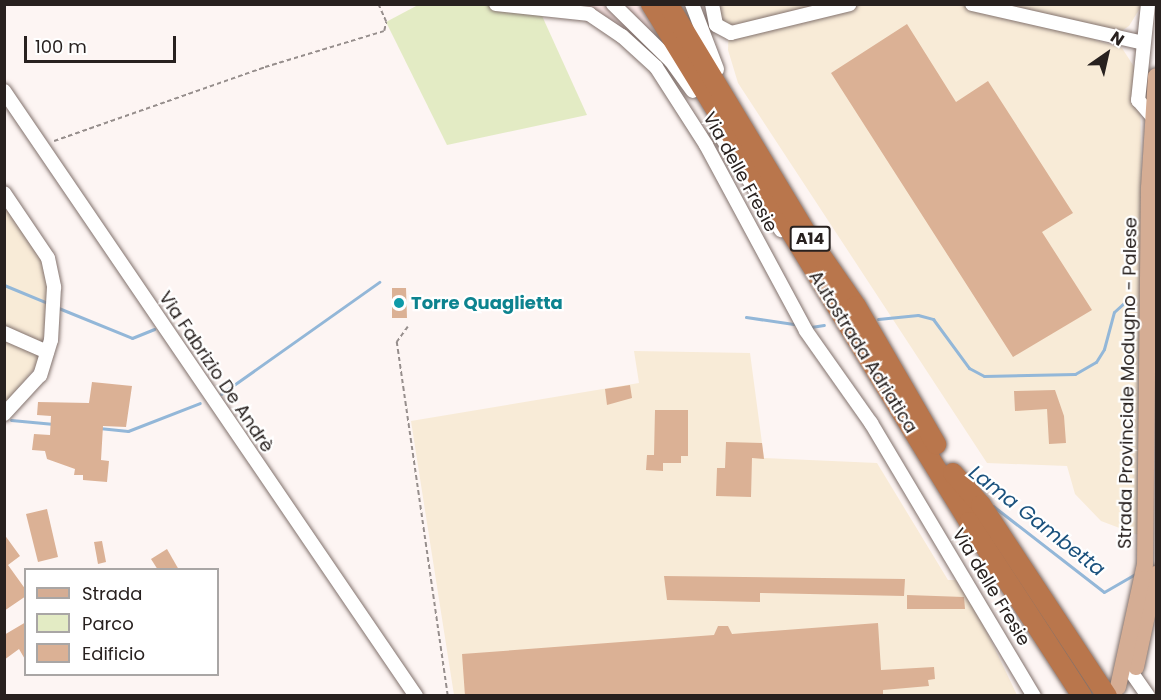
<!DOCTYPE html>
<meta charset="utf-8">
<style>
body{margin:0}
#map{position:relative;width:1161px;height:700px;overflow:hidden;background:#fdf5f3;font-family:Poppins,sans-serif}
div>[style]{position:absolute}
.commercial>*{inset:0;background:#fde7e7}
.industrial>*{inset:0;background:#f8ebd7}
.green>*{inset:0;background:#e3ebc4}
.stream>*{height:3px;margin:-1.5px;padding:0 1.5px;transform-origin:1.5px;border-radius:1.5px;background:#93b7d8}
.building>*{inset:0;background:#dbb195}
.major-tunnel>*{height:16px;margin-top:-8px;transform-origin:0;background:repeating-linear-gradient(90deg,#d2cbc9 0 16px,transparent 0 24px)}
.path>*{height:1.5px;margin-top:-0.75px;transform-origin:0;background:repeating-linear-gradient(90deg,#968e8c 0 4.5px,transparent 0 7.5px)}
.roads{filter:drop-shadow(0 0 2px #82726d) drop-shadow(0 0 2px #82726d)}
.minor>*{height:14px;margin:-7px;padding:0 7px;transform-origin:7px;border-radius:7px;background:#fff}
.major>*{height:16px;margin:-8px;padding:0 8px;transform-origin:8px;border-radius:8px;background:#d5ad94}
.highway>*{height:20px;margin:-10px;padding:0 10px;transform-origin:10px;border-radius:10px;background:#b9764c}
.dots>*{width:16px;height:16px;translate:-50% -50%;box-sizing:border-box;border:3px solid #fff;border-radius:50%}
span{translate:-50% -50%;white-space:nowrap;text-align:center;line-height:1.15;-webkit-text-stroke:4.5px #fff;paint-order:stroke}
.shield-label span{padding:2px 4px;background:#fff;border:2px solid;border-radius:4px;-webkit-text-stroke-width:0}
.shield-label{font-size:16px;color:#28211f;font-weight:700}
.street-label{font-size:18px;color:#28211f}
.culture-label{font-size:18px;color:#0d838f;font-weight:700}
.left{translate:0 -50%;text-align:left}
.water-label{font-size:20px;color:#1a517d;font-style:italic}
.frame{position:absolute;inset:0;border:6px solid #28211f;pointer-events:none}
.legend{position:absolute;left:24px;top:568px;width:195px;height:108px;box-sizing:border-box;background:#fff;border:2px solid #a9a6a5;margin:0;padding:8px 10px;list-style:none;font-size:18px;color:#28211f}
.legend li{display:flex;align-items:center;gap:12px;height:30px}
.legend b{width:30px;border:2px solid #a9a6a5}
.north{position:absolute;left:1077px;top:24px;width:60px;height:60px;-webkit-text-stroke:4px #fff;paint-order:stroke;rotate:34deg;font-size:16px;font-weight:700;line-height:24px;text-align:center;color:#28211f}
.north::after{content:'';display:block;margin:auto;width:21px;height:27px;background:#28211f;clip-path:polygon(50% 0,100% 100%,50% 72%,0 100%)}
.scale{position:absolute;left:24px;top:36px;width:152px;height:27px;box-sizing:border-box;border:3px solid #28211f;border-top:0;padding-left:8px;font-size:18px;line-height:21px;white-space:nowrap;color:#28211f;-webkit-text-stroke:4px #fff;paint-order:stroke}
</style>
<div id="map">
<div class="commercial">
<div style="clip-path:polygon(540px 5px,639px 5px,657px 35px,644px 49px,592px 10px)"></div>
</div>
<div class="industrial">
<div style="clip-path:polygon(719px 5px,1142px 5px,1129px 26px,1120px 32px,1098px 29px,1095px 40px,1122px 48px,1140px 76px,1146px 538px,1101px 521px,1075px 494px,1067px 466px,987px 463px,738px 83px,728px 50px,729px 26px,722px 22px)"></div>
<div style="clip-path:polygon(4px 204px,37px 250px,46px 269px,47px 289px,44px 336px,35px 368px,5px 403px)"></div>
<div style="clip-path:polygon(634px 351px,750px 353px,764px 458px,877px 463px,948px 580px,962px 580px,1017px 695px,454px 695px,411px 421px,639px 383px)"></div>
</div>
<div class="green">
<div style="clip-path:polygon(496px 4px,538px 7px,587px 115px,447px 145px,386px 22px,418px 5px)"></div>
</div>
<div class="stream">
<div style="left:4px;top:285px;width:50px;rotate:22.4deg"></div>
<div style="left:56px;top:307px;width:82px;rotate:22.2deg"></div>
<div style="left:132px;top:338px;width:24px;rotate:-22deg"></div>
<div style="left:746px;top:317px;width:48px;rotate:8.5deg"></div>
<div style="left:878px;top:319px;width:40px;rotate:-5.7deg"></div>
<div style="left:918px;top:315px;width:16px;rotate:15deg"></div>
<div style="left:933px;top:319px;width:61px;rotate:53.7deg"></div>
<div style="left:969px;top:368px;width:17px;rotate:28deg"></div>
<div style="left:984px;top:376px;width:91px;rotate:-1.3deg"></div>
<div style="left:1075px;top:374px;width:24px;rotate:-30deg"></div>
<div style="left:1096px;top:362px;width:15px;rotate:-58deg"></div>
<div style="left:1104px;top:349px;width:38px;rotate:-75deg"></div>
<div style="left:1114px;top:312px;width:15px;rotate:-42deg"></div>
<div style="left:811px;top:327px;width:13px;rotate:-9deg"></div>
<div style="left:221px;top:394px;width:194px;rotate:-35.3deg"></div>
<div style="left:11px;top:420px;width:43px;rotate:5.3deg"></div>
<div style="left:99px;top:428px;width:29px;rotate:6deg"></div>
<div style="left:128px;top:431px;width:77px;rotate:-21.3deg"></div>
<div style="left:993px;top:506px;width:140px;rotate:37.8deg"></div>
<div style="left:1104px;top:592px;width:39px;rotate:-30deg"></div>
</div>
<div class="building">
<div style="clip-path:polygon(907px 24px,956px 102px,988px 81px,1073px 213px,1042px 232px,1092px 310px,1013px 357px,831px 73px)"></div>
<div style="clip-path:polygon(392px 288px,406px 288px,407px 318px,392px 318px)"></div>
<div style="clip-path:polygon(92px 382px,132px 386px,126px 427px,103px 426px,101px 460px,109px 461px,107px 482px,83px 480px,83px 475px,74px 475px,75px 469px,47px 459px,45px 451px,32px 450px,34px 434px,50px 435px,51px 416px,37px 415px,38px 402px,89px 403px)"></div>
<div style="clip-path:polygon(630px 385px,632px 398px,607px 405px,605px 389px)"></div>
<div style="clip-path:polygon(1055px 390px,1064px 416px,1066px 443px,1049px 444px,1047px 409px,1015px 411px,1014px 391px)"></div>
<div style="clip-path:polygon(655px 410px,688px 410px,688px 456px,681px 456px,681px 463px,663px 463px,663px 471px,646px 470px,647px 455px,654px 455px)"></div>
<div style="clip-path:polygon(726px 442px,762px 443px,764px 459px,752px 458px,751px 497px,716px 496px,717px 468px,725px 468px)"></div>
<div style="clip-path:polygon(47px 509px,58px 557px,38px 562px,26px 514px)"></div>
<div style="clip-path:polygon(4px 534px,20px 556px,8px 565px,26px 590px,26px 596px,4px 611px)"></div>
<div style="clip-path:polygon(102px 541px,106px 562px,98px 564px,94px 542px)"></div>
<div style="clip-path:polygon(167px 549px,179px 570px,158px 570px,151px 559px)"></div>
<div style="clip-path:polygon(664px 576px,905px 579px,904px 596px,760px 593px,760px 602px,667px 600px)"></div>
<div style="clip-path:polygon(907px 595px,964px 597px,965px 609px,907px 609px)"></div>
<div style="clip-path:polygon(26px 622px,26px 661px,19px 649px,4px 660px,4px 635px)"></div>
<div style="clip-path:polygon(878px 623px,881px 670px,934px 667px,935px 679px,928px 680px,929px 686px,883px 690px,883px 696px,465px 696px,462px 654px,714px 635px,718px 626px,728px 626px,732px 634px)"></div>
</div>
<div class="major-tunnel">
<div style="left:1127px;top:696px;width:2px;rotate:-90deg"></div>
</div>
<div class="path">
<div style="left:54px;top:141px;width:224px;rotate:-19.3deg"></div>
<div style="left:265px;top:67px;width:124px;rotate:-16.8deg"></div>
<div style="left:384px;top:31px;width:9px;rotate:-77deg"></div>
<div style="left:386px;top:22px;width:20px;rotate:-114deg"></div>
<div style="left:408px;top:327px;width:19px;rotate:126deg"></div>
<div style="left:397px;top:342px;width:358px;rotate:81.8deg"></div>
</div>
<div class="roads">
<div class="minor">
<div style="left:496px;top:4px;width:94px;rotate:6.1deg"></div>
<div style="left:589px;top:14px;width:40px;rotate:34deg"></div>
<div style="left:622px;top:36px;width:46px;rotate:42.4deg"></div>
<div style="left:656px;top:67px;width:93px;rotate:57.3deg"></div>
<div style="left:706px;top:145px;width:211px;rotate:61.7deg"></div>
<div style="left:806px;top:331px;width:113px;rotate:54.8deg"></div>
<div style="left:871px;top:423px;width:318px;rotate:59.2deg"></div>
<div style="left:613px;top:4px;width:81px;rotate:44.5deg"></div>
<div style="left:671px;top:61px;width:37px;rotate:54deg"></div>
<div style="left:692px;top:4px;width:70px;rotate:69deg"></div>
<div style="left:712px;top:4px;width:21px;rotate:79deg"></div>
<div style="left:716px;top:25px;width:17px;rotate:28deg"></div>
<div style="left:731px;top:33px;width:122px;rotate:-13.7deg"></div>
<div style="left:972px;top:4px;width:175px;rotate:12.8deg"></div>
<div style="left:1148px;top:4px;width:97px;rotate:95.9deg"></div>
<div style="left:1138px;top:100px;width:23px;rotate:49deg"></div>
<div style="left:4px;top:91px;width:732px;rotate:55.75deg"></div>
<div style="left:717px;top:130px;width:119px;rotate:57.4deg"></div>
<div style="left:4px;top:193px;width:78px;rotate:55.9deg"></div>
<div style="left:48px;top:258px;width:30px;rotate:78deg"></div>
<div style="left:54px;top:287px;width:53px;rotate:93.2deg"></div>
<div style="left:51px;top:340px;width:37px;rotate:107deg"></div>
<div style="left:40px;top:375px;width:53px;rotate:132.7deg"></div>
<div style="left:4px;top:333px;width:47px;rotate:23.8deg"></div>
<div style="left:1134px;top:676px;width:24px;rotate:55deg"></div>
</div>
<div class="major">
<div style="left:1136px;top:667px;width:95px;rotate:-77.9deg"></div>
<div style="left:1118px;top:687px;width:126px;rotate:-77.6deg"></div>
<div style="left:1145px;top:564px;width:376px;rotate:-89.4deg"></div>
<div style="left:1149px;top:188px;width:112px;rotate:-86.4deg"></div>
</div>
<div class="highway">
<div style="left:651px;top:4px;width:608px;rotate:58.45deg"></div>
<div style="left:969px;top:522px;width:207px;rotate:57deg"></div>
<div style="left:668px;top:4px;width:280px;rotate:58.9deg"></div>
<div style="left:813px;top:244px;width:75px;rotate:55.3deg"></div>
<div style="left:856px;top:306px;width:160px;rotate:59.9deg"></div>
<div style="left:953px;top:473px;width:43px;rotate:48.8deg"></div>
<div style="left:981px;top:505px;width:229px;rotate:56.6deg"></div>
</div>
</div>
<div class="dots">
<div style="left:399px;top:303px;background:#0f9aa8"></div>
</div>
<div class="shield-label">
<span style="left:810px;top:239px">A14</span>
</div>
<div class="street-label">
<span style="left:740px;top:172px;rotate:61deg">Via delle Fresie</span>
<span style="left:863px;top:352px;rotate:58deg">Autostrada Adriatica</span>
<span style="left:216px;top:372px;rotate:56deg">Via Fabrizio De Andrè</span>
<span style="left:1128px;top:383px;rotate:-89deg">Strada Provinciale Modugno - Palese</span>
<span style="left:991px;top:587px;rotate:59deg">Via delle Fresie</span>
</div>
<div class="culture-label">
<span class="left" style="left:411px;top:303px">Torre Quaglietta</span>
</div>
<div class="water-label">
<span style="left:1037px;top:521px;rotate:38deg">Lama Gambetta</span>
</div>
<div class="frame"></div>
<ul class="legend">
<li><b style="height:8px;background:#d5ad94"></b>Strada</li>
<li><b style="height:16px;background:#e3ebc4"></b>Parco</li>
<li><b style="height:16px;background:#dbb195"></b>Edificio</li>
</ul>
<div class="north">N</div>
<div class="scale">100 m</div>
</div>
